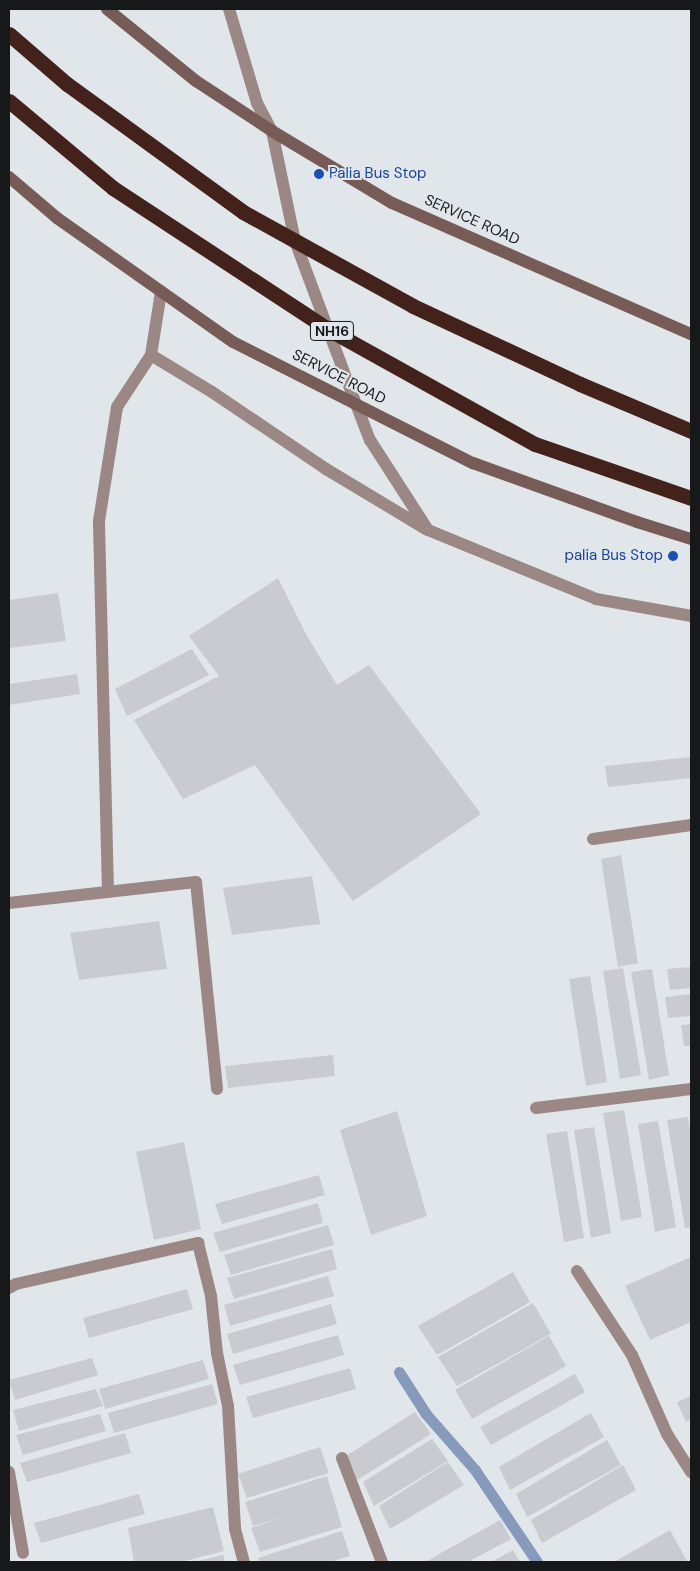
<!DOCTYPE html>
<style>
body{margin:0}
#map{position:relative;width:700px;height:1571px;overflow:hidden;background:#e1e6ea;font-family:"DM Sans",sans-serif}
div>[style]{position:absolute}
.stream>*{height:11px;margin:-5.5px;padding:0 5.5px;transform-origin:5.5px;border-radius:5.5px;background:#869abb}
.building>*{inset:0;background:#cacbd0}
.street>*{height:12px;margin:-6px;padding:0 6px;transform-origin:6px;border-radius:6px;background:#9b8783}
.secondary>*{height:12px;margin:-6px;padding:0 6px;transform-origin:6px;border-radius:6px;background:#765b56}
.highway>*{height:15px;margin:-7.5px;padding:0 7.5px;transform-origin:7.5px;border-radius:7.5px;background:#44221c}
.dots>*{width:14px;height:14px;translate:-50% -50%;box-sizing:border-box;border:2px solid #e1e6ea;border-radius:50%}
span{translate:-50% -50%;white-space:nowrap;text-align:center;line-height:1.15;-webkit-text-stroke:4px #e1e6ea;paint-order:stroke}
.shield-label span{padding:1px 4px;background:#e1e6ea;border:1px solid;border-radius:4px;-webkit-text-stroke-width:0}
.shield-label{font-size:14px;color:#17181a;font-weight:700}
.transit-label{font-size:15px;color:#164399}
.left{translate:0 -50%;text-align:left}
.right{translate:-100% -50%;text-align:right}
.street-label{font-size:15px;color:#17181a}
.frame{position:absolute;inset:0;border:10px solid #17181a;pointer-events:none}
</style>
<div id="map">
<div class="stream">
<div style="left:399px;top:1372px;width:50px;rotate:57.3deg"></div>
<div style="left:426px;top:1414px;width:74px;rotate:48.8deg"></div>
<div style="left:475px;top:1470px;width:111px;rotate:56deg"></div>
</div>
<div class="building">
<div style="clip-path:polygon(278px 578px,307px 636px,337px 685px,369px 665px,481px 814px,353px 901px,255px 765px,183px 799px,134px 720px,219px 676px,189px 636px)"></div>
<div style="clip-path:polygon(58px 593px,66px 641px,9px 648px,9px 600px)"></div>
<div style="clip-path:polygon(192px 649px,209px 675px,127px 716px,115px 689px)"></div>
<div style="clip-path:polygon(77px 674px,80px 694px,9px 705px,9px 684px)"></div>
<div style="clip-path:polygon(691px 757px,691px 778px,608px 787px,605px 766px)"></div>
<div style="clip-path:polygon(621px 855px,638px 963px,618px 967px,601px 859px)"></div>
<div style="clip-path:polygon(312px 876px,320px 924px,232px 935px,223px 888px)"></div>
<div style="clip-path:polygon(159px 921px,167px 969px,79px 980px,70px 933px)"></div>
<div style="clip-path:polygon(691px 967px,691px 988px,670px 990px,667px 969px)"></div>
<div style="clip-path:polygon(623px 968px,641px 1075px,620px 1079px,603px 971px)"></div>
<div style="clip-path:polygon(652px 969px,669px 1075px,649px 1080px,631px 972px)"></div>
<div style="clip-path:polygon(590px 976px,607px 1082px,586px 1086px,569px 979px)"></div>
<div style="clip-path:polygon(691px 994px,691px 1016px,668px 1018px,665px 997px)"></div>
<div style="clip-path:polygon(691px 1024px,691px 1046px,684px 1046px,681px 1025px)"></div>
<div style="clip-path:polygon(333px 1055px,335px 1076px,228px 1088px,225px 1066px)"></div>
<div style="clip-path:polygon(624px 1110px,642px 1217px,621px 1221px,603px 1113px)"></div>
<div style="clip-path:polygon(397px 1111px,427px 1216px,371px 1235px,340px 1130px)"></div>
<div style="clip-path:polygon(688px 1117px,691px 1138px,691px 1227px,685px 1228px,667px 1120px)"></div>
<div style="clip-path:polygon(658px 1121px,676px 1227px,655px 1232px,638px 1124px)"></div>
<div style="clip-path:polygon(594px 1127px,611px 1233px,591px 1238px,574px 1130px)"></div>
<div style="clip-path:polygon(567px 1131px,584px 1238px,564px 1242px,546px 1134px)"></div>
<div style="clip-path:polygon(184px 1142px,201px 1229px,154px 1240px,136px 1152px)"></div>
<div style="clip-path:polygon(319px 1175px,325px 1195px,222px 1224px,215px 1204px)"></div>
<div style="clip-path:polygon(318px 1203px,323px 1223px,220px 1252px,213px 1233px)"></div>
<div style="clip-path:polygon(328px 1225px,334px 1245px,231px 1275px,224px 1255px)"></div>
<div style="clip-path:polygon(332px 1249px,337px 1269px,234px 1299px,227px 1278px)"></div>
<div style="clip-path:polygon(691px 1257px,691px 1322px,650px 1340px,625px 1286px)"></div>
<div style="clip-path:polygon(513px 1272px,530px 1302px,437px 1355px,418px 1326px)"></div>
<div style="clip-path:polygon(328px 1276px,334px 1296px,230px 1326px,224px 1305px)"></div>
<div style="clip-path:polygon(187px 1289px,193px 1309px,89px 1338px,83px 1318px)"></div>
<div style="clip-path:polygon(533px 1303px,551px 1334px,457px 1386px,438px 1357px)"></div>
<div style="clip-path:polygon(331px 1304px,337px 1324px,233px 1354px,227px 1334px)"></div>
<div style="clip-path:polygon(338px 1335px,344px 1355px,240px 1385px,233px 1365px)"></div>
<div style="clip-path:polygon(549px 1336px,566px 1366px,472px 1419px,455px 1390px)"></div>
<div style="clip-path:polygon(92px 1358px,98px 1375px,15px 1400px,9px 1380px)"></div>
<div style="clip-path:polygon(203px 1360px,209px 1379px,105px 1409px,99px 1389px)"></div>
<div style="clip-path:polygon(350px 1368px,356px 1389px,253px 1418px,246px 1397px)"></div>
<div style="clip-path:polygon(575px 1374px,585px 1392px,491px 1445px,480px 1427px)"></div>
<div style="clip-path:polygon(212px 1384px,218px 1404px,114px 1433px,108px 1413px)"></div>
<div style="clip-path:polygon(96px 1389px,103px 1406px,19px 1431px,13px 1410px)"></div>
<div style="clip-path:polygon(691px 1396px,691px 1419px,686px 1422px,677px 1402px)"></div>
<div style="clip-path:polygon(415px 1412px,431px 1434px,357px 1480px,346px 1456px)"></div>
<div style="clip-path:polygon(591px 1413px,604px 1437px,510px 1490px,499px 1467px)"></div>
<div style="clip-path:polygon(100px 1414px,106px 1431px,23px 1455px,16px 1435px)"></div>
<div style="clip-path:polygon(125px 1433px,131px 1453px,27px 1482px,20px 1463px)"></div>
<div style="clip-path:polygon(432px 1439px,448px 1461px,374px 1506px,363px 1482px)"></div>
<div style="clip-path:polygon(607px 1440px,621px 1465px,527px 1517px,516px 1494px)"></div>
<div style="clip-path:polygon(320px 1447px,329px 1473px,247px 1498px,238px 1474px)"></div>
<div style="clip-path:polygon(448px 1462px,464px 1485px,390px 1529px,379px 1506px)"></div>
<div style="clip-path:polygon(623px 1465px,636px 1490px,542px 1543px,531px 1520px)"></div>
<div style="clip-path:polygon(327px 1476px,342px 1527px,260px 1552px,251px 1528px,287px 1516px,253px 1526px,245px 1502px)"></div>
<div style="clip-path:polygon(139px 1494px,145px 1514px,41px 1543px,34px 1523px)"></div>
<div style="clip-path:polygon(213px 1507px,224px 1551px,181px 1562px,134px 1562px,128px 1528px)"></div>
<div style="clip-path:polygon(500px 1520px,511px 1539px,468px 1562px,425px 1562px)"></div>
<div style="clip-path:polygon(670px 1530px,687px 1561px,614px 1562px)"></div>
<div style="clip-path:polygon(342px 1531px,350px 1556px,330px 1562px,260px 1562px,258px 1558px)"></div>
<div style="clip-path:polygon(513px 1550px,520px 1562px,491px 1562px)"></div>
<div style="clip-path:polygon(223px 1555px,225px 1562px,193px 1562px)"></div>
</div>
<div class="street">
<div style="left:229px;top:9px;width:98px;rotate:73.4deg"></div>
<div style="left:257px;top:103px;width:32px;rotate:62deg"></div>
<div style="left:272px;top:131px;width:112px;rotate:78.2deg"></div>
<div style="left:295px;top:241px;width:174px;rotate:69.5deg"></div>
<div style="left:356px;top:404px;width:39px;rotate:69deg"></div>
<div style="left:370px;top:440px;width:107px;rotate:57.2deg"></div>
<div style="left:428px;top:530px;width:182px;rotate:22.3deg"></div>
<div style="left:596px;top:599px;width:97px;rotate:10.1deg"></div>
<div style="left:151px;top:355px;width:71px;rotate:31.2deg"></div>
<div style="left:212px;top:392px;width:138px;rotate:34deg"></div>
<div style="left:326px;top:469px;width:117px;rotate:31deg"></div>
<div style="left:593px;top:839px;width:99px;rotate:-8.1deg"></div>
<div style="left:108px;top:892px;width:371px;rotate:-91.4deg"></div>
<div style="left:99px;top:521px;width:115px;rotate:-81deg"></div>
<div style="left:117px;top:407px;width:62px;rotate:-56.8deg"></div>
<div style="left:151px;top:355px;width:64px;rotate:-81deg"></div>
<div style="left:9px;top:903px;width:188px;rotate:-6.4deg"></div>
<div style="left:196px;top:882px;width:208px;rotate:84.2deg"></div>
<div style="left:536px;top:1108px;width:156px;rotate:-7deg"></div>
<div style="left:577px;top:1271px;width:100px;rotate:56.8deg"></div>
<div style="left:632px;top:1355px;width:86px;rotate:66.1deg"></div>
<div style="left:667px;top:1434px;width:45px;rotate:57.7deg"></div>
<div style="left:9px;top:1288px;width:8px;rotate:-30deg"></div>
<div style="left:16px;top:1284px;width:187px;rotate:-12.7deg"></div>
<div style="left:198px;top:1243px;width:55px;rotate:76.2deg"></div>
<div style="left:211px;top:1296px;width:57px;rotate:84deg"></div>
<div style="left:217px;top:1353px;width:54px;rotate:78.3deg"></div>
<div style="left:228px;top:1406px;width:123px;rotate:86.7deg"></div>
<div style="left:235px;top:1529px;width:34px;rotate:75deg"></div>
<div style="left:342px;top:1458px;width:111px;rotate:69deg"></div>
<div style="left:9px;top:1472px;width:82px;rotate:80.2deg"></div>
</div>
<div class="secondary">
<div style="left:107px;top:9px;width:114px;rotate:39deg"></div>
<div style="left:196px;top:81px;width:91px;rotate:33.3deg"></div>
<div style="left:272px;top:131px;width:140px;rotate:31deg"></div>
<div style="left:392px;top:203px;width:326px;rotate:23.7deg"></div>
<div style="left:9px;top:177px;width:63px;rotate:40.5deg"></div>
<div style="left:57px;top:218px;width:215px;rotate:35.2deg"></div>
<div style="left:233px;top:342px;width:269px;rotate:26.8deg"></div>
<div style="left:473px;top:463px;width:174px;rotate:19.8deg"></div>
<div style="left:637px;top:522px;width:57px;rotate:17.5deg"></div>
</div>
<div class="highway">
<div style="left:9px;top:34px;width:77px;rotate:40.8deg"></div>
<div style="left:67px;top:84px;width:218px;rotate:36deg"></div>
<div style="left:243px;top:212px;width:194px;rotate:28.9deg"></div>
<div style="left:413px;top:306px;width:184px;rotate:25deg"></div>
<div style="left:580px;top:384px;width:121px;rotate:22.9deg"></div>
<div style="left:9px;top:101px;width:136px;rotate:39.9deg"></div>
<div style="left:113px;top:188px;width:257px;rotate:33.3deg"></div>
<div style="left:328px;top:329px;width:237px;rotate:29.1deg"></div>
<div style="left:535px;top:444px;width:165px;rotate:19.1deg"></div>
</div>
<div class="dots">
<div style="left:319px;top:174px;background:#1a4fb4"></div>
<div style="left:673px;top:556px;background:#1a4fb4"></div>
</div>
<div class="shield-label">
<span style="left:332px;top:331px">NH16</span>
</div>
<div class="transit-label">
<span class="left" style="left:329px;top:174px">Palia Bus Stop</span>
<span class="right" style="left:663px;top:556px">palia Bus Stop</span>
</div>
<div class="street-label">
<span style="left:472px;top:220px;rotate:24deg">SERVICE ROAD</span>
<span style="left:339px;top:377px;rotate:27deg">SERVICE ROAD</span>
</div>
<div class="frame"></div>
</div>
